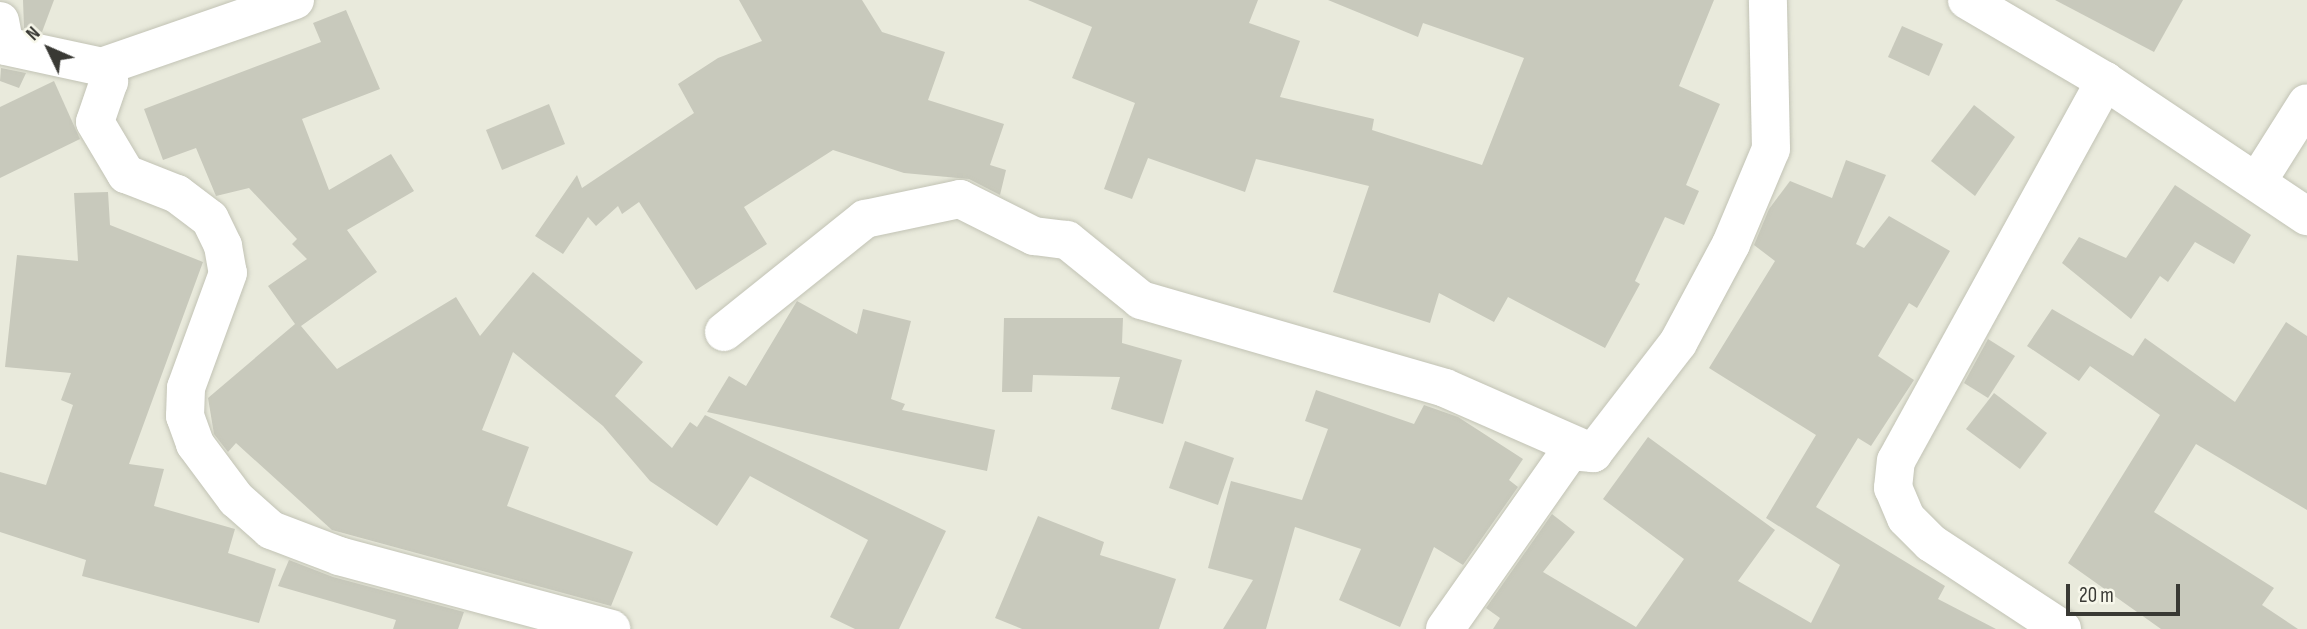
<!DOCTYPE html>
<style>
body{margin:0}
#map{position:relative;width:2307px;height:629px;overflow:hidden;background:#e9eadc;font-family:"Sofia Sans Condensed",sans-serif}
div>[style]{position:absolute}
.building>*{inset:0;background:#c8c9bc}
.roads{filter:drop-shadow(0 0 2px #c2c3b5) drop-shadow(0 0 2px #c2c3b5)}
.minor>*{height:38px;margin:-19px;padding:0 19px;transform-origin:19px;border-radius:19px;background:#fff}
span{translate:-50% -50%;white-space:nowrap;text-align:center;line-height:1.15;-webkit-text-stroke:7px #f7f7ea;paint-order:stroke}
.north{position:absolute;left:14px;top:14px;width:70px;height:70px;-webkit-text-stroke:5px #f7f7ea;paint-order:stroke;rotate:314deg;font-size:19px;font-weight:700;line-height:28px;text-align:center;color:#393934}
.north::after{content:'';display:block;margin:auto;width:24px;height:32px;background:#393934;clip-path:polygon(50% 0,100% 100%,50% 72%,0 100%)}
.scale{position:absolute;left:2066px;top:584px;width:114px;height:32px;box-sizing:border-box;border:4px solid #393934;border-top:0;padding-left:9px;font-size:21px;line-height:24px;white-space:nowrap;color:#393934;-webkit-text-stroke:5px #f7f7ea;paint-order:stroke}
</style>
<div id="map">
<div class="building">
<div style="clip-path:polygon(23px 0,54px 0,42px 32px,24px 28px)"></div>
<div style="clip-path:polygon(739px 0,862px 0,882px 32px,945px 52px,928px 100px,1004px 124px,990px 165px,1006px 170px,1000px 195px,969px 179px,904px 173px,833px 150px,744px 207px,767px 244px,696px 290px,639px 202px,622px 214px,618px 206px,596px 226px,588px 217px,563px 254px,535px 236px,577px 175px,582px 188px,694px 113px,678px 84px,718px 58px,762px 41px)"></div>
<div style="clip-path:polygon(1028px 0,1258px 0,1249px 23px,1300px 41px,1280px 97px,1374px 119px,1372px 130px,1482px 165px,1524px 58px,1423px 23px,1418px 37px,1328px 0,1714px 0,1679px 86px,1720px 104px,1686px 185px,1699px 191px,1684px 225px,1665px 217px,1635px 281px,1640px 284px,1605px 348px,1508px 297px,1494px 322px,1439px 293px,1430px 323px,1333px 292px,1369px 186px,1256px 159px,1245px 192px,1148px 158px,1132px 199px,1104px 189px,1135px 103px,1072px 78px,1092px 27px)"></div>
<div style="clip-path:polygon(2055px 0,2183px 0,2154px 52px)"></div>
<div style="clip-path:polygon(346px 10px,380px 89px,302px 119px,329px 190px,391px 154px,414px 191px,347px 230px,377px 272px,301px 326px,337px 369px,456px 297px,480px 336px,533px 272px,643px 362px,615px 396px,672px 448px,690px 422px,697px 427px,705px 415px,946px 531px,899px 629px,855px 629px,830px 617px,868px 540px,750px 476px,717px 526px,650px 481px,603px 426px,513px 352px,482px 430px,529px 447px,507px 506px,633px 552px,611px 606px,332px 530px,236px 443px,228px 452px,214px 434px,208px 398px,295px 324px,268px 286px,307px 259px,292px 244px,297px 239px,249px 188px,216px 196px,196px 148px,163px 160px,144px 109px,321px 42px,313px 23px)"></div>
<div style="clip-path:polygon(1902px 26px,1943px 44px,1929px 76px,1888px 57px)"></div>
<div style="clip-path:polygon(1px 68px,26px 73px,19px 88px,0 81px)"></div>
<div style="clip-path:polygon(54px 81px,80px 139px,0 178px,0 107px)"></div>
<div style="clip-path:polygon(549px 104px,565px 144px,502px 170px,486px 130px)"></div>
<div style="clip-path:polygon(1974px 105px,2015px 137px,1975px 196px,1931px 161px)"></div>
<div style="clip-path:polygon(1846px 160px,1886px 175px,1856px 244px,1864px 248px,1889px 216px,1950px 251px,1917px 308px,1909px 303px,1878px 356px,1914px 380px,1871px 446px,1858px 438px,1816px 507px,1945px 586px,1938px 599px,1996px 629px,1493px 629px,1500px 618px,1486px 608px,1552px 514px,1575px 532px,1543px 572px,1636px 627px,1684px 559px,1603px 499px,1648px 437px,1775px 530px,1738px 581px,1811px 623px,1840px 565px,1766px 518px,1816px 435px,1709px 368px,1775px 261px,1754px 245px,1769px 209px,1790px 181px,1832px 198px)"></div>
<div style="clip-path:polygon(2175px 185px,2251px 235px,2234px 264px,2195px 242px,2168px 282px,2160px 276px,2131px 319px,2062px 263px,2079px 237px,2126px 258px)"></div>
<div style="clip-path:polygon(108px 192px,110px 225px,203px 262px,129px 464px,164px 469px,154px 506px,235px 529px,228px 553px,276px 569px,259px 623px,82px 576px,86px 560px,0 532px,0 472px,46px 485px,73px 405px,61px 400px,71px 373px,5px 367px,17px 255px,78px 261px,74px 193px)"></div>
<div style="clip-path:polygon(797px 301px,857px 334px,863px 309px,911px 321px,891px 399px,905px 404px,902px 410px,995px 430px,987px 471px,707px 412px,729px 376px,746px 386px)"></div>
<div style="clip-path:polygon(2052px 309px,2133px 356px,2145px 338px,2235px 402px,2286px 322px,2307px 336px,2307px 510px,2196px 444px,2154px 512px,2274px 588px,2262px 605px,2298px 629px,2161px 629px,2068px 563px,2160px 415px,2090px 366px,2079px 381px,2027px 346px)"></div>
<div style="clip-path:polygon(1004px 318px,1123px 318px,1122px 343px,1182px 360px,1163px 424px,1111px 409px,1120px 377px,1033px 375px,1032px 392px,1002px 392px)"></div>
<div style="clip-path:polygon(1988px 339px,2015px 356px,1988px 398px,1964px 383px)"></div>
<div style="clip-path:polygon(1316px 390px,1414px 424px,1424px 405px,1458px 417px,1523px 459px,1509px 480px,1518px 487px,1463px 565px,1434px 547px,1400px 627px,1339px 600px,1361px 549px,1295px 527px,1266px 629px,1223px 629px,1253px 580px,1208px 568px,1231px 481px,1302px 500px,1328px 429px,1305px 421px)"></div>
<div style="clip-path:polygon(1994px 393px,2047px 433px,2020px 469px,1966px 429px)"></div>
<div style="clip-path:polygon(1185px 441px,1234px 458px,1218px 505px,1169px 488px)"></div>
<div style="clip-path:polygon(1038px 516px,1104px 542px,1100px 555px,1176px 579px,1159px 629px,1022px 629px,995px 618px)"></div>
<div style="clip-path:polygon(289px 560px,333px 577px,464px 612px,458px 629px,393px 629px,396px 620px,278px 586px)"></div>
</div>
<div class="roads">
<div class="minor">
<div style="left:295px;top:0;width:204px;rotate:160.9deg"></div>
<div style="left:102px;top:67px;width:16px;rotate:63deg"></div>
<div style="left:109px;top:81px;width:43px;rotate:108.9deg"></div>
<div style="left:95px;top:122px;width:61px;rotate:59.2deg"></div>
<div style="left:126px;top:174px;width:55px;rotate:21.4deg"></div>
<div style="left:177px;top:194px;width:41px;rotate:37.1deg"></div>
<div style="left:210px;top:219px;width:30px;rotate:64deg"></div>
<div style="left:223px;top:246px;width:27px;rotate:80deg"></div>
<div style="left:228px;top:273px;width:122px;rotate:110.1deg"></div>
<div style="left:186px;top:388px;width:28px;rotate:92deg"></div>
<div style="left:185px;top:416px;width:30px;rotate:70deg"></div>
<div style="left:195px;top:444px;width:69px;rotate:53.3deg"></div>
<div style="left:236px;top:499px;width:47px;rotate:41.5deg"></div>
<div style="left:271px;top:530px;width:73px;rotate:20.9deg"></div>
<div style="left:339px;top:556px;width:282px;rotate:15deg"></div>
<div style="left:1967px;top:0;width:160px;rotate:30.4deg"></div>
<div style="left:2105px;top:81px;width:243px;rotate:33.8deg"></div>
<div style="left:0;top:21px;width:25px;rotate:79deg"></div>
<div style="left:5px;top:46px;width:99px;rotate:12.2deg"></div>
<div style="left:2257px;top:182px;width:93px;rotate:-57.7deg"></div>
<div style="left:724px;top:332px;width:181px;rotate:-38.7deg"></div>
<div style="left:865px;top:219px;width:97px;rotate:-11.9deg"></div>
<div style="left:960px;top:199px;width:83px;rotate:26.6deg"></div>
<div style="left:1034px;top:236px;width:33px;rotate:7deg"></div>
<div style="left:1067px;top:240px;width:95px;rotate:39deg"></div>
<div style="left:1141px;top:300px;width:316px;rotate:16.1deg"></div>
<div style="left:1445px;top:388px;width:162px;rotate:23.7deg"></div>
<div style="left:1445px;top:629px;width:218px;rotate:-54.9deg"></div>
<div style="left:1570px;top:451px;width:23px;rotate:5deg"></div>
<div style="left:1593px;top:453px;width:139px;rotate:-52.3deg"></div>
<div style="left:1678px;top:343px;width:112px;rotate:-61.8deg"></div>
<div style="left:1731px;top:244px;width:103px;rotate:-67.2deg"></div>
<div style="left:1771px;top:149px;width:149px;rotate:-91.2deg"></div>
<div style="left:2062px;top:629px;width:157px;rotate:-146.7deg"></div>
<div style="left:1931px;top:543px;width:35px;rotate:-135deg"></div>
<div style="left:1906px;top:518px;width:33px;rotate:-113deg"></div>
<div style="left:1893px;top:488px;width:27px;rotate:-84deg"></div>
<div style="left:1896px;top:461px;width:434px;rotate:-61.2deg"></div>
</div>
</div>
<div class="north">N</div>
<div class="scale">20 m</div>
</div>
